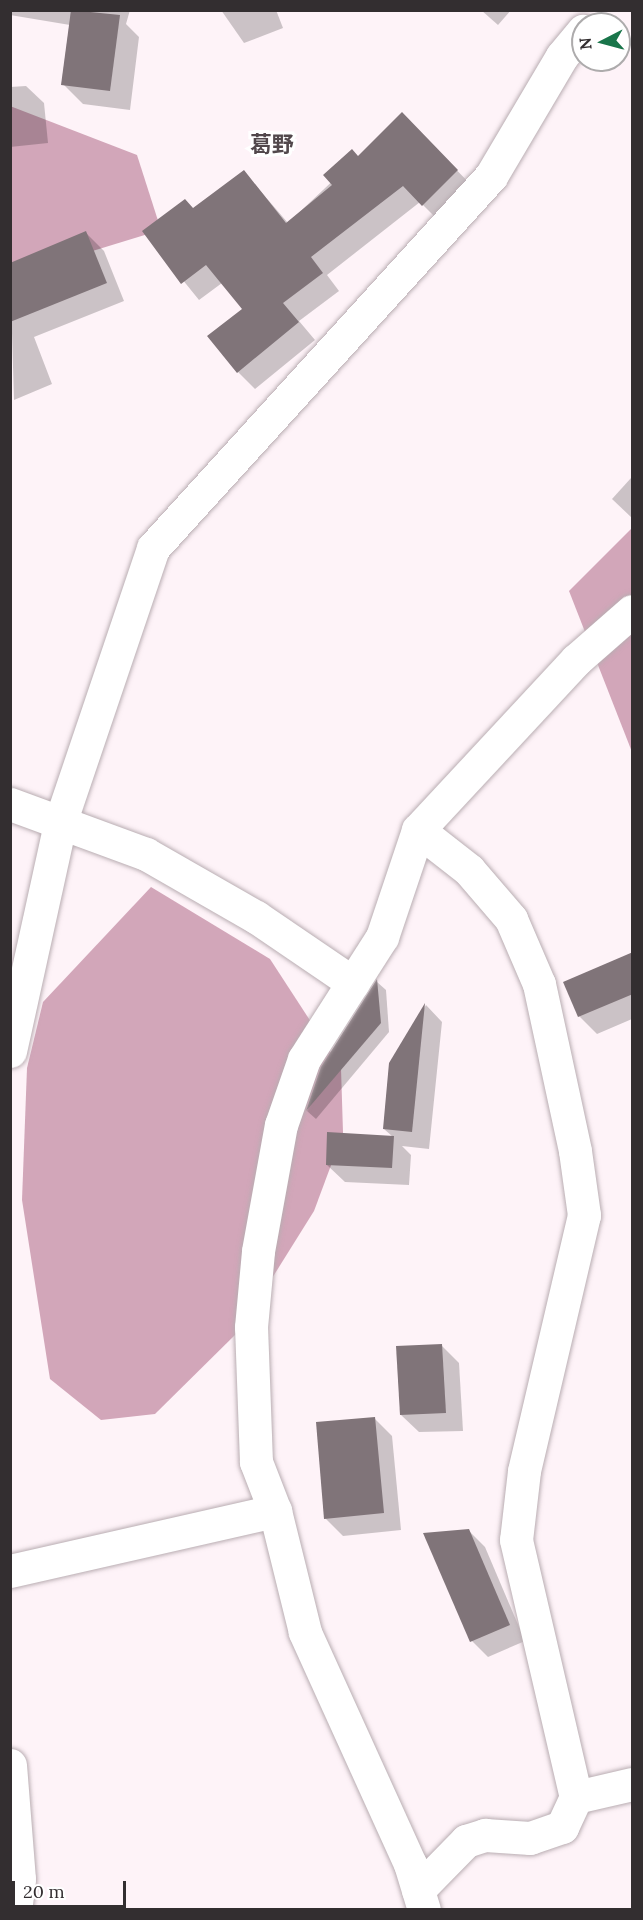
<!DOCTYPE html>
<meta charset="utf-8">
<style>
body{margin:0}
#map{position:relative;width:643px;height:1920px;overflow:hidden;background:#fef3f8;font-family:Lora,"Noto Sans JP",serif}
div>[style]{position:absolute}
.forest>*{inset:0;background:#d2a6b9}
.shadow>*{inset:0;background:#0003}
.building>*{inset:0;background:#807479}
.roads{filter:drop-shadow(0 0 2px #b9adb2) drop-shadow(0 0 2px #b9adb2)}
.minor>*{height:33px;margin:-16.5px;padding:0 16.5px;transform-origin:16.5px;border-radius:16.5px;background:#fff}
span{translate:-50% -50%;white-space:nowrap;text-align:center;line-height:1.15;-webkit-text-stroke:6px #fff;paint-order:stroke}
.neighbourhood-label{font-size:22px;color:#52484c;font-weight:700}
.frame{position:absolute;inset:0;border:12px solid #332e30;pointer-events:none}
.north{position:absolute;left:571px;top:12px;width:60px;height:60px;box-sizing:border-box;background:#fff;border:2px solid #adabac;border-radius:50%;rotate:264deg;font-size:16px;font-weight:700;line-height:24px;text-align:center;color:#332e30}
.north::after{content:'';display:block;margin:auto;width:21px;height:27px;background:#19754a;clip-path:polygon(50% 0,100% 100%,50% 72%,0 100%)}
.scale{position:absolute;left:12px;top:1881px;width:114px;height:27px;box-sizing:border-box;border:3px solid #332e30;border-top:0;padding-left:8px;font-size:18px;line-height:21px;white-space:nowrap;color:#332e30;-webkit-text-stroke:4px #fff;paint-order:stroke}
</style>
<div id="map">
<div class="forest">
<div style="clip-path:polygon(10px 106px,137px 155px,161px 230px,11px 276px)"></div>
<div style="clip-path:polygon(632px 528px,632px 752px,569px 591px)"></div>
<div style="clip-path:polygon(151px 887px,270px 959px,341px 1068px,343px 1133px,314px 1211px,239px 1331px,155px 1414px,101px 1420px,50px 1379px,22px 1200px,27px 1068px,43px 1002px)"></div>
</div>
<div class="shadow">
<div style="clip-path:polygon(10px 10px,130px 10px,126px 24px,139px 37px,130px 110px,83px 104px,63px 84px,70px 25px,10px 15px)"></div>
<div style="clip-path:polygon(221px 10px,276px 10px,283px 28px,244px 43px)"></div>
<div style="clip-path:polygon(481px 10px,511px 10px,498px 25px)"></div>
<div style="clip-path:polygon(26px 86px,44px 103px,48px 143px,10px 147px,10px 87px)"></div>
<div style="clip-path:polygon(419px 131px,474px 188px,440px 222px,420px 202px,327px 275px,339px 291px,299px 321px,315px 340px,255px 389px,238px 372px,244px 309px,222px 283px,199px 300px,144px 232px,194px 209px,244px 172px,288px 223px,358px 157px)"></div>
<div style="clip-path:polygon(86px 233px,104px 251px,124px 301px,34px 337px,52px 384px,14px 400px,10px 267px)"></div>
<div style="clip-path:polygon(631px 478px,632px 480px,632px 518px,612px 499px)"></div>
<div style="clip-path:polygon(632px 954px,632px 1019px,597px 1034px,579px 1016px)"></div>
<div style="clip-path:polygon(377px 982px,386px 990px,389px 1032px,316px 1119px,307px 1111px,322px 1068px)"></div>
<div style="clip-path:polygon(426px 1005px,442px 1022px,429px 1149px,402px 1146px,411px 1155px,409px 1185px,345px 1182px,327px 1165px,393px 1137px,384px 1129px,391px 1064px)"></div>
<div style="clip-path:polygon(442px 1346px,459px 1363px,463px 1431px,419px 1432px,401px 1415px)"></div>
<div style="clip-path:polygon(374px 1418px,392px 1436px,401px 1530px,343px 1536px,325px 1518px)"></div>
<div style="clip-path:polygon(468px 1530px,485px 1547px,525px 1641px,488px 1657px,472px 1641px)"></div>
</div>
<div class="building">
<div style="clip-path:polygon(71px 10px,120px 15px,110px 91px,61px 85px)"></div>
<div style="clip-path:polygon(402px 112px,458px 170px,422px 206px,403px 186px,311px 257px,323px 273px,283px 303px,299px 322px,237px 373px,207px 336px,242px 309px,206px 265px,181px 284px,142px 231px,185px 199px,193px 208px,244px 170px,286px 223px,332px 185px,323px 175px,352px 149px,358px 156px)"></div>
<div style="clip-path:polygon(86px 231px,107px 283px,10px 322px,10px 263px)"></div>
<div style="clip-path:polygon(633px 952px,633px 994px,578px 1017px,563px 982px)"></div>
<div style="clip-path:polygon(377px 979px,381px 1023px,306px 1111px,321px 1067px)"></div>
<div style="clip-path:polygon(425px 1003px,412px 1132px,383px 1129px,389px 1063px)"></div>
<div style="clip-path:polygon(327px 1132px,394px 1136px,392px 1168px,326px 1165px)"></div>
<div style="clip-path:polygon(442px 1344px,446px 1413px,400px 1415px,396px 1346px)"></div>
<div style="clip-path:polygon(375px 1417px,384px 1513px,324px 1519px,316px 1422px)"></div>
<div style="clip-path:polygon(469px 1529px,510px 1625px,470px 1642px,423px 1533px)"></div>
</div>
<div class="roads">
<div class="minor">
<div style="left:10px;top:804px;width:145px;rotate:20.2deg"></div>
<div style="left:146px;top:854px;width:127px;rotate:29.8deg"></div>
<div style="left:256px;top:917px;width:117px;rotate:34.2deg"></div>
<div style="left:418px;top:830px;width:65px;rotate:38.1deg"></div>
<div style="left:469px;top:870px;width:65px;rotate:49.4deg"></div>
<div style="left:511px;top:919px;width:71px;rotate:66.7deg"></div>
<div style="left:539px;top:984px;width:171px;rotate:77.8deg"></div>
<div style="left:575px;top:1151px;width:65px;rotate:82deg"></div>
<div style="left:584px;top:1215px;width:263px;rotate:103.2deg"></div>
<div style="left:524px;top:1471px;width:69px;rotate:96.6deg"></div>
<div style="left:516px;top:1540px;width:264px;rotate:76.9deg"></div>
<div style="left:10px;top:1051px;width:237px;rotate:-77.6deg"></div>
<div style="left:61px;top:820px;width:287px;rotate:-71.3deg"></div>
<div style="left:153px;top:548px;width:503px;rotate:-47.74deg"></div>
<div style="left:491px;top:176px;width:139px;rotate:-59.4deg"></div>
<div style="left:562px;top:56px;width:33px;rotate:-50deg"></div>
<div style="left:10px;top:1571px;width:272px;rotate:-12.8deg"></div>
<div style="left:10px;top:1765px;width:114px;rotate:85.5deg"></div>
<div style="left:19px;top:1879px;width:31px;rotate:97deg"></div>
<div style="left:418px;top:1890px;width:69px;rotate:-45.6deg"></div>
<div style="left:466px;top:1841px;width:20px;rotate:-18deg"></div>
<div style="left:485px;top:1835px;width:45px;rotate:3.8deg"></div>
<div style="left:530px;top:1838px;width:34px;rotate:-19deg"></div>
<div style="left:562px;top:1827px;width:33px;rotate:-65deg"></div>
<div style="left:576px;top:1797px;width:57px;rotate:-13.1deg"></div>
<div style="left:424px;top:1910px;width:48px;rotate:-106.9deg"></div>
<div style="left:410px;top:1864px;width:255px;rotate:-114.4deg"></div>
<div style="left:305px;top:1632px;width:125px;rotate:-103.9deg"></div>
<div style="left:275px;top:1511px;width:53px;rotate:-111.2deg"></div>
<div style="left:256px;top:1462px;width:135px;rotate:-92.1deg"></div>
<div style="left:251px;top:1327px;width:76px;rotate:-84.7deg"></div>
<div style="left:258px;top:1251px;width:128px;rotate:-79.7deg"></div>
<div style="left:281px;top:1125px;width:70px;rotate:-70.8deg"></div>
<div style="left:304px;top:1059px;width:145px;rotate:-57.4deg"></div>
<div style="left:382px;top:937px;width:113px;rotate:-71.4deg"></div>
<div style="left:418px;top:830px;width:232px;rotate:-47.1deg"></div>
<div style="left:576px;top:660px;width:74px;rotate:-41.2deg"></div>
</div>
</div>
<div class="neighbourhood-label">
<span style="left:272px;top:145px">葛野</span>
</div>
<div class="frame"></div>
<div class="north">N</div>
<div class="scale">20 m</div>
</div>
